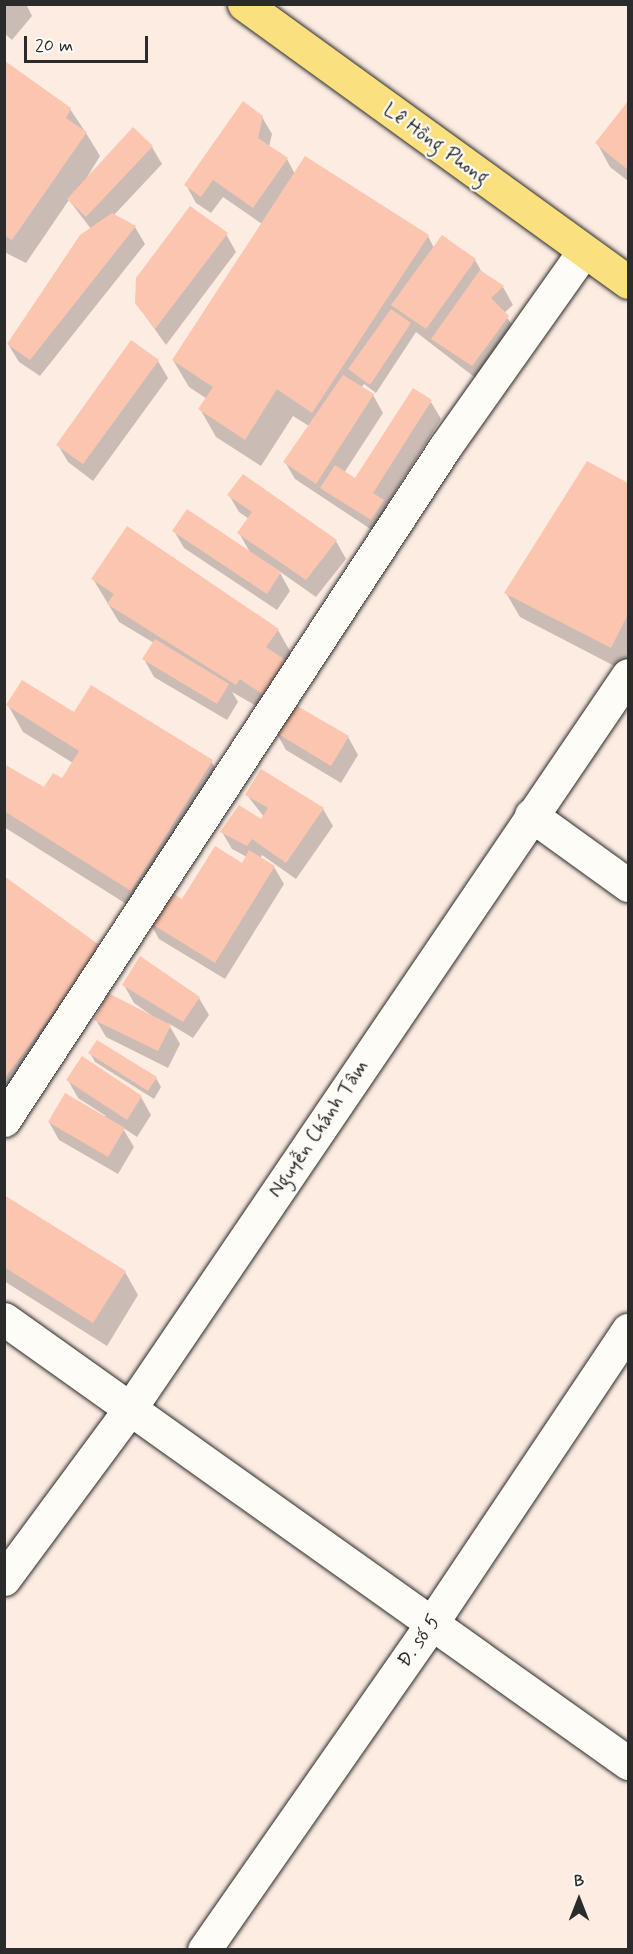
<!DOCTYPE html>
<meta charset="utf-8">
<style>
body{margin:0}
#map{position:relative;width:633px;height:1954px;overflow:hidden;background:#fdece2;font-family:Mynerve,sans-serif}
div>[style]{position:absolute}
.shadow>*{inset:0;background:#0003}
.building>*{inset:0;background:#fcc5b0}
.roads{filter:drop-shadow(0 0 2px #2b2b2b) drop-shadow(0 0 2px #2b2b2b)}
.minor>*{height:33px;margin:-16.5px;padding:0 16.5px;transform-origin:16.5px;border-radius:16.5px;background:#fdfcf7}
.highway>*{height:33px;margin:-16.5px;padding:0 16.5px;transform-origin:16.5px;border-radius:16.5px;background:#fbe080}
span{translate:-50% -50%;white-space:nowrap;text-align:center;line-height:1.15;-webkit-text-stroke:4.5px #fdfcf7;paint-order:stroke}
.street-label{font-size:20px;color:#2b2b2b}
.frame{position:absolute;inset:0;border:6px solid #2b2b2b;pointer-events:none}
.north{position:absolute;left:549px;top:1870px;width:60px;height:60px;-webkit-text-stroke:4px #fdfcf7;paint-order:stroke;rotate:0deg;font-size:16px;font-weight:700;line-height:24px;text-align:center;color:#2b2b2b}
.north::after{content:'';display:block;margin:auto;width:21px;height:27px;background:#2b2b2b;clip-path:polygon(50% 0,100% 100%,50% 72%,0 100%)}
.scale{position:absolute;left:24px;top:36px;width:124px;height:27px;box-sizing:border-box;border:3px solid #2b2b2b;border-top:0;padding-left:8px;font-size:18px;line-height:21px;white-space:nowrap;color:#2b2b2b;-webkit-text-stroke:4px #fdfcf7;paint-order:stroke}
</style>
<div id="map">
<div class="shadow">
<div style="clip-path:polygon(4px 4px,26px 4px,32px 16px,12px 40px,4px 33px)"></div>
<div style="clip-path:polygon(6px 63px,70px 109px,86px 133px,100px 156px,83px 184px,152px 147px,162px 164px,114px 215px,135px 227px,145px 244px,40px 376px,19px 362px,8px 344px,91px 229px,69px 200px,26px 263px,4px 252px)"></div>
<div style="clip-path:polygon(628px 104px,628px 181px,610px 167px,597px 143px)"></div>
<div style="clip-path:polygon(262px 117px,272px 134px,269px 147px,287px 159px,295px 174px,428px 236px,434px 248px,442px 237px,475px 260px,483px 274px,503px 287px,513px 305px,504px 313px,518px 334px,482px 383px,416px 332px,376px 393px,364px 384px,361px 388px,373px 395px,383px 413px,344px 473px,356px 480px,431px 402px,441px 419px,386px 506px,393px 518px,381px 536px,295px 479px,285px 462px,309px 426px,293px 416px,261px 466px,216px 437px,200px 409px,207px 399px,189px 387px,173px 360px,262px 224px,223px 197px,211px 213px,196px 203px,186px 185px)"></div>
<div style="clip-path:polygon(226px 234px,236px 252px,166px 345px,136px 303px)"></div>
<div style="clip-path:polygon(158px 361px,168px 378px,93px 481px,68px 462px,58px 445px)"></div>
<div style="clip-path:polygon(587px 463px,628px 484px,628px 662px,624px 671px,520px 617px,506px 593px)"></div>
<div style="clip-path:polygon(229px 495px,336px 541px,346px 559px,316px 597px,279px 571px,290px 591px,277px 610px,184px 548px,174px 531px,251px 554px,239px 533px,249px 519px,239px 512px)"></div>
<div style="clip-path:polygon(93px 579px,278px 630px,291px 653px,279px 719px,232px 692px,238px 702px,227px 720px,154px 677px,144px 659px,154px 643px,119px 622px)"></div>
<div style="clip-path:polygon(8px 705px,211px 761px,227px 788px,147px 917px,4px 827px,4px 766px,44px 789px,62px 780px,73px 763px,23px 732px)"></div>
<div style="clip-path:polygon(276px 732px,348px 737px,358px 755px,341px 783px,286px 750px)"></div>
<div style="clip-path:polygon(247px 795px,323px 809px,333px 826px,296px 879px,262px 855px,260px 859px,274px 867px,284px 884px,225px 979px,159px 939px,149px 921px,242px 865px,247px 857px,232px 849px,222px 832px,261px 821px,264px 817px)"></div>
<div style="clip-path:polygon(4px 878px,101px 948px,4px 1119px)"></div>
<div style="clip-path:polygon(124px 985px,199px 998px,209px 1015px,193px 1038px,168px 1023px,180px 1044px,168px 1068px,106px 1037px,96px 1020px,158px 1020px,134px 1003px)"></div>
<div style="clip-path:polygon(90px 1053px,156px 1078px,161px 1087px,154px 1099px,95px 1062px)"></div>
<div style="clip-path:polygon(68px 1080px,141px 1097px,151px 1115px,137px 1137px,122px 1127px,134px 1147px,118px 1174px,59px 1140px,49px 1122px,106px 1116px,78px 1098px)"></div>
<div style="clip-path:polygon(4px 1197px,125px 1272px,138px 1295px,107px 1346px,4px 1281px)"></div>
</div>
<div class="building">
<div style="clip-path:polygon(5px 61px,71px 108px,66px 118px,87px 132px,12px 240px,4px 235px)"></div>
<div style="clip-path:polygon(243px 101px,263px 116px,258px 138px,288px 158px,253px 208px,213px 180px,201px 197px,184px 185px)"></div>
<div style="clip-path:polygon(628px 101px,628px 170px,595px 143px)"></div>
<div style="clip-path:polygon(133px 127px,153px 146px,86px 217px,67px 199px)"></div>
<div style="clip-path:polygon(305px 156px,429px 235px,312px 413px,277px 389px,245px 440px,198px 409px,213px 387px,172px 360px)"></div>
<div style="clip-path:polygon(190px 206px,228px 233px,155px 329px,135px 303px,136px 278px)"></div>
<div style="clip-path:polygon(112px 213px,136px 226px,30px 360px,7px 344px,80px 235px)"></div>
<div style="clip-path:polygon(442px 235px,476px 259px,426px 329px,391px 305px)"></div>
<div style="clip-path:polygon(480px 270px,504px 286px,491px 298px,509px 316px,472px 366px,431px 339px)"></div>
<div style="clip-path:polygon(391px 309px,411px 323px,370px 385px,348px 369px)"></div>
<div style="clip-path:polygon(131px 340px,159px 360px,83px 464px,56px 445px)"></div>
<div style="clip-path:polygon(343px 375px,374px 394px,316px 484px,283px 462px)"></div>
<div style="clip-path:polygon(413px 388px,432px 400px,373px 493px,384px 500px,371px 520px,320px 488px,335px 465px,355px 478px)"></div>
<div style="clip-path:polygon(587px 461px,628px 483px,628px 614px,611px 648px,504px 593px)"></div>
<div style="clip-path:polygon(243px 474px,337px 540px,306px 580px,237px 533px,252px 512px,227px 495px)"></div>
<div style="clip-path:polygon(187px 509px,281px 572px,267px 594px,172px 531px)"></div>
<div style="clip-path:polygon(127px 526px,279px 629px,266px 647px,288px 662px,265px 696px,240px 679px,236px 685px,107px 604px,114px 594px,91px 579px)"></div>
<div style="clip-path:polygon(155px 639px,229px 684px,217px 704px,142px 659px)"></div>
<div style="clip-path:polygon(22px 680px,74px 712px,91px 685px,213px 760px,131px 891px,4px 811px,4px 764px,44px 787px,53px 773px,62px 778px,79px 751px,6px 705px)"></div>
<div style="clip-path:polygon(292px 703px,349px 736px,331px 766px,275px 732px)"></div>
<div style="clip-path:polygon(261px 769px,324px 808px,286px 863px,252px 839px,247px 846px,220px 832px,239px 805px,261px 819px,268px 808px,245px 795px)"></div>
<div style="clip-path:polygon(215px 846px,242px 863px,249px 850px,275px 866px,215px 963px,147px 921px,167px 890px,182px 899px)"></div>
<div style="clip-path:polygon(4px 876px,102px 947px,4px 1079px)"></div>
<div style="clip-path:polygon(140px 956px,200px 997px,183px 1022px,122px 985px)"></div>
<div style="clip-path:polygon(108px 993px,171px 1025px,158px 1051px,94px 1020px)"></div>
<div style="clip-path:polygon(97px 1040px,157px 1077px,148px 1091px,88px 1053px)"></div>
<div style="clip-path:polygon(82px 1056px,142px 1096px,127px 1120px,66px 1080px)"></div>
<div style="clip-path:polygon(65px 1093px,125px 1128px,108px 1157px,48px 1122px)"></div>
<div style="clip-path:polygon(4px 1195px,126px 1271px,93px 1323px,4px 1267px)"></div>
</div>
<div class="roads">
<div class="minor">
<div style="left:531px;top:815px;width:120px;rotate:35.8deg"></div>
<div style="left:4px;top:1120px;width:805px;rotate:-56.76deg"></div>
<div style="left:445px;top:447px;width:240px;rotate:-54.7deg"></div>
<div style="left:4px;top:1319px;width:766px;rotate:35.43deg"></div>
<div style="left:4px;top:1579px;width:210px;rotate:-53.5deg"></div>
<div style="left:129px;top:1410px;width:888px;rotate:-55.83deg"></div>
<div style="left:204px;top:1950px;width:397px;rotate:-55.1deg"></div>
<div style="left:431px;top:1624px;width:354px;rotate:-56.2deg"></div>
</div>
<div class="highway">
<div style="left:244px;top:4px;width:474px;rotate:35.9deg"></div>
</div>
</div>
<div class="street-label">
<span style="left:436px;top:144px;rotate:36deg">Lê Hồng Phong</span>
<span style="left:319px;top:1129px;rotate:-56deg">Nguyễn Chánh Tâm</span>
<span style="left:419px;top:1641px;rotate:-55deg">Đ. số 5</span>
</div>
<div class="frame"></div>
<div class="north">B</div>
<div class="scale">20 m</div>
</div>
